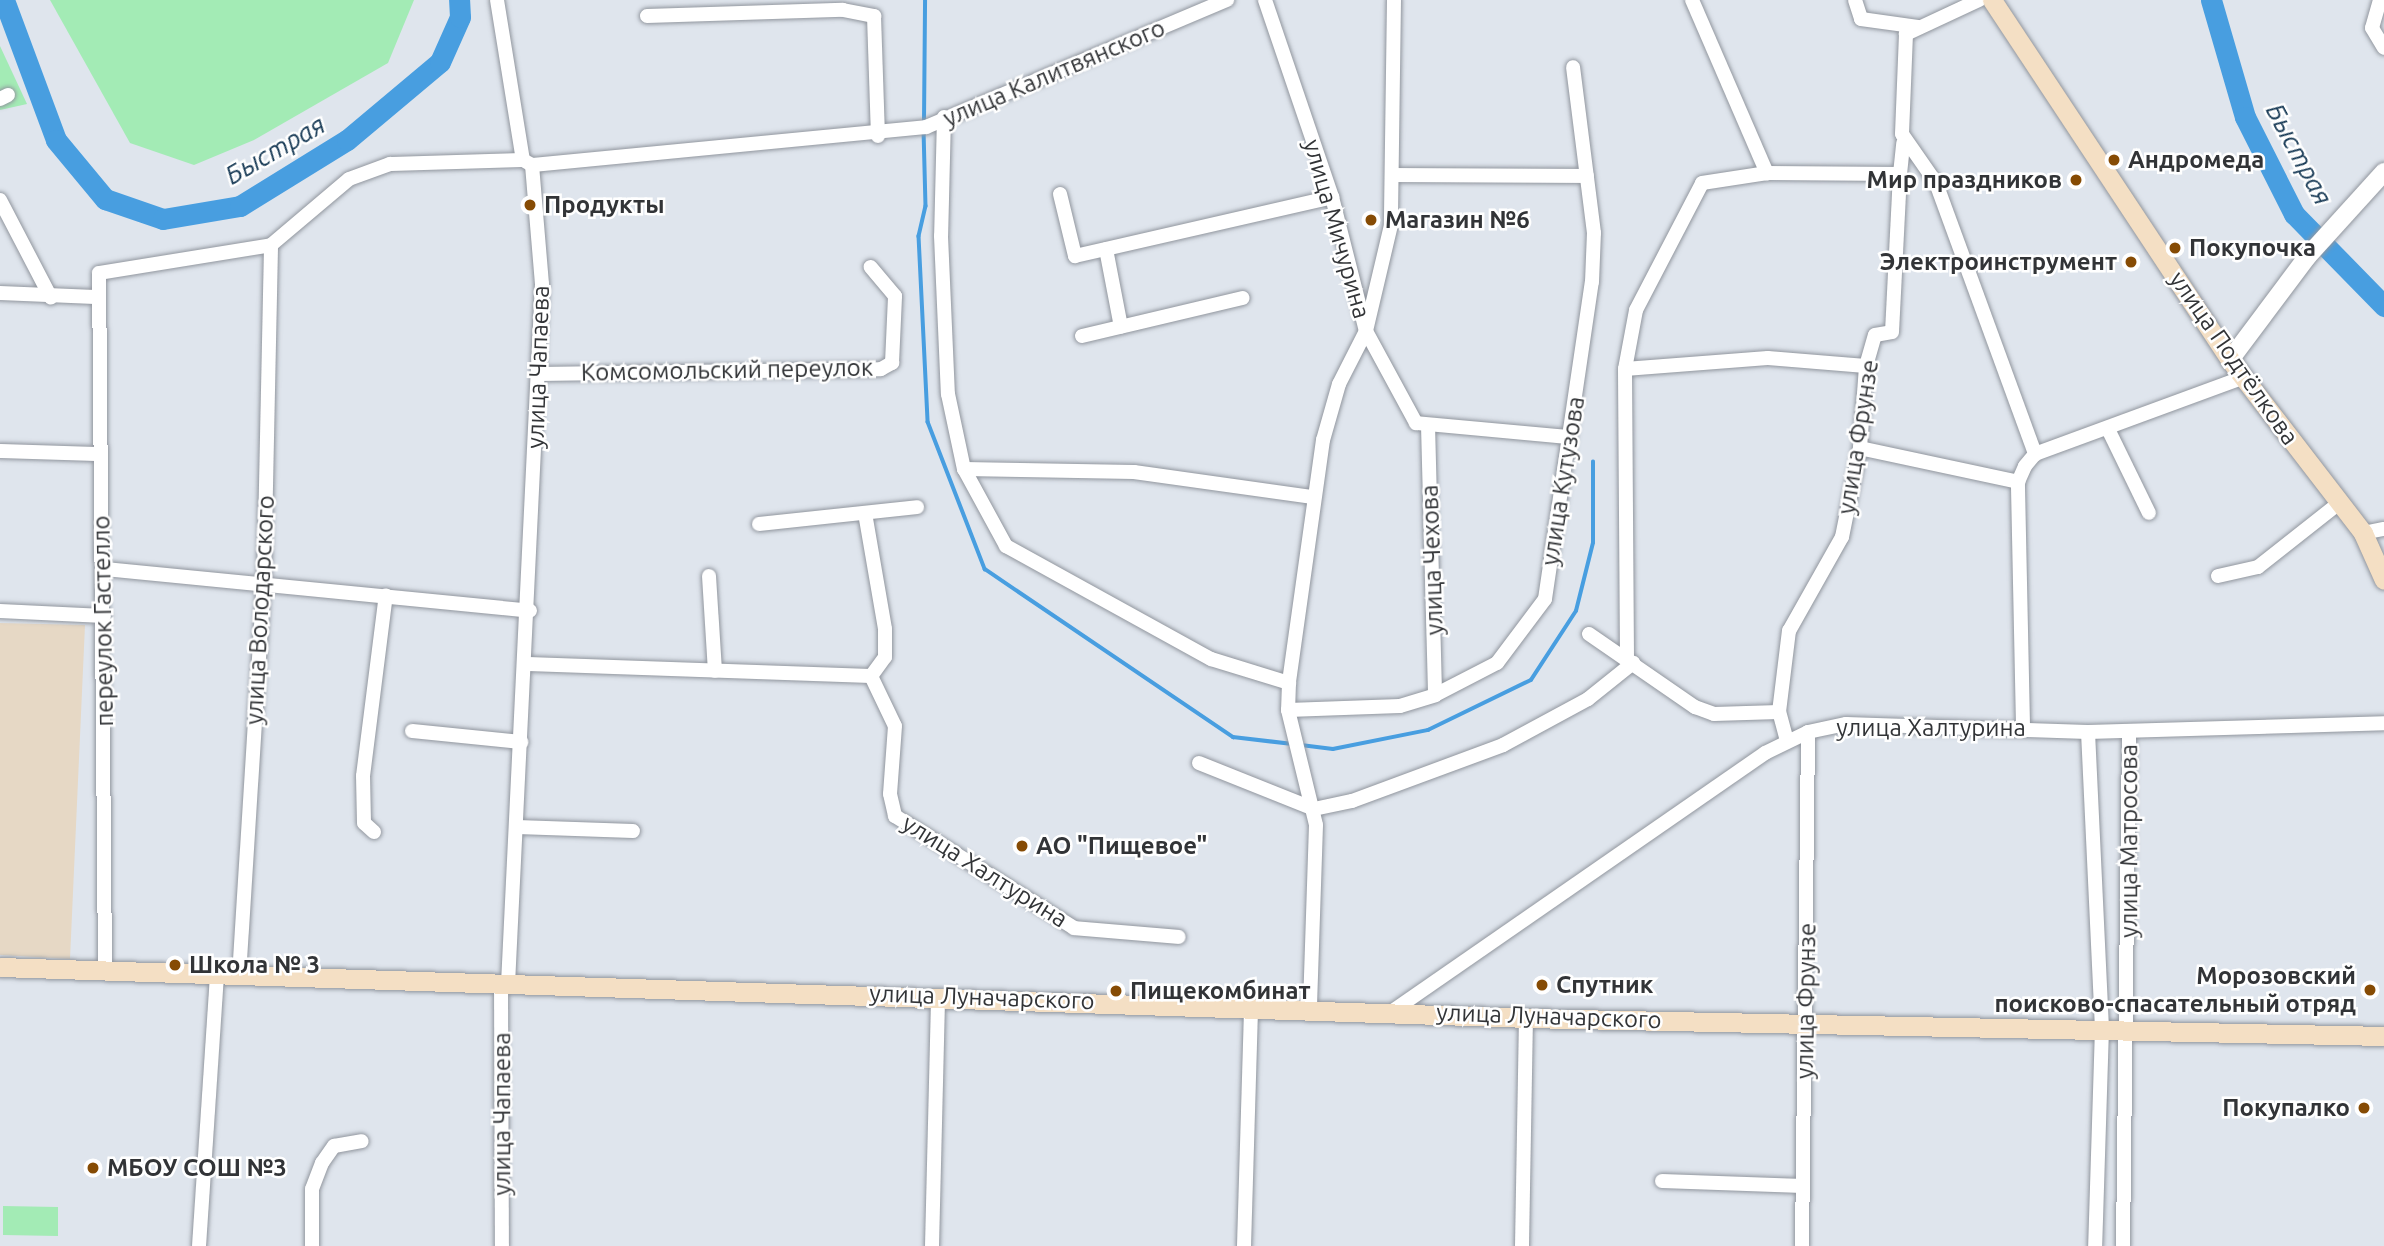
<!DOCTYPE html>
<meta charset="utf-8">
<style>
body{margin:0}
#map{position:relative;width:2384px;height:1246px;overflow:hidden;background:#dfe5ed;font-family:Ubuntu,sans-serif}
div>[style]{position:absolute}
.industrial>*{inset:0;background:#e6d8c5}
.green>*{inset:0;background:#a3ebb5}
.stream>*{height:3.5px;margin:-1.75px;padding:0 1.75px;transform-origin:1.75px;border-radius:1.75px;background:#489ee0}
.river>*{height:21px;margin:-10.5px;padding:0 10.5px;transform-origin:10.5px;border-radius:10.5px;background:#489ee0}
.roads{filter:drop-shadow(0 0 2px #91969e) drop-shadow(0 0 2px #91969e)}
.minor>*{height:14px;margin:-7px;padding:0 7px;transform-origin:7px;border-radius:7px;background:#fff}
.tertiary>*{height:18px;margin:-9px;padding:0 9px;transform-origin:9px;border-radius:9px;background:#fff}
.secondary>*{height:19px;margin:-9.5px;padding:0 9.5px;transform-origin:9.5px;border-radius:9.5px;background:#f4dfc4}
.dots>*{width:19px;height:19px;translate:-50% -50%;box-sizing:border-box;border:4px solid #fff;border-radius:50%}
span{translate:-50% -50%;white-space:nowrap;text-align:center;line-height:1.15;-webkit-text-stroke:5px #fff;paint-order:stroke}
.street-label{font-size:24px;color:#323437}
.poi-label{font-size:24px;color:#323437;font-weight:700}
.left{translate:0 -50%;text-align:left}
.right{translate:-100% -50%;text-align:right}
.water-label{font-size:26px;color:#143753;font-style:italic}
</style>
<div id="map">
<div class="industrial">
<div style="clip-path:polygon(0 623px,85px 625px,70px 959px,0 955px)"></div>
</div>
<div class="green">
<div style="clip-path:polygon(50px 0,414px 0,388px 63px,254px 140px,194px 165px,130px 143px)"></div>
<div style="clip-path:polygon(0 46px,27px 104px,0 110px)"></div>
<div style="clip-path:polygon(3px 1206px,58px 1207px,58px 1236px,3px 1235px)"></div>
</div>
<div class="stream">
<div style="left:924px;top:122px;width:122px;rotate:-89.5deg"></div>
<div style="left:924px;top:130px;width:76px;rotate:88.5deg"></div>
<div style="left:926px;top:206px;width:31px;rotate:103deg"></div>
<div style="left:919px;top:236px;width:186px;rotate:87.2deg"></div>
<div style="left:928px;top:422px;width:158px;rotate:68.8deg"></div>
<div style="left:985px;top:569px;width:300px;rotate:34.1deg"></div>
<div style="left:1233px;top:737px;width:60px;rotate:6.7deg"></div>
<div style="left:1301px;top:745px;width:32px;rotate:7deg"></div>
<div style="left:1333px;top:749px;width:97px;rotate:-11.3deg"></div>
<div style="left:1428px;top:730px;width:114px;rotate:-25.9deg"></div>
<div style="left:1531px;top:680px;width:82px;rotate:-56.9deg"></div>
<div style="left:1576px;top:611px;width:70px;rotate:-76deg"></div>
<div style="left:1593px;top:543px;width:81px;rotate:-90deg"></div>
</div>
<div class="river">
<div style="left:4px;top:0;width:149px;rotate:69.6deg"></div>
<div style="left:56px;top:140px;width:77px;rotate:50.3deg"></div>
<div style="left:105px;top:199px;width:61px;rotate:19deg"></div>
<div style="left:163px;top:219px;width:78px;rotate:-9.6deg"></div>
<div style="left:240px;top:206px;width:126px;rotate:-31.7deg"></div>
<div style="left:347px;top:140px;width:121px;rotate:-40deg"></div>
<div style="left:440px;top:62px;width:49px;rotate:-66deg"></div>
<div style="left:460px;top:17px;width:17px;rotate:-93deg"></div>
<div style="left:2211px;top:0;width:122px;rotate:73.8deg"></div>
<div style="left:2245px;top:117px;width:109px;rotate:63.2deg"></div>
<div style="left:2294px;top:214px;width:129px;rotate:45.6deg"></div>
</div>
<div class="roads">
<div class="minor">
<div style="left:497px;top:0;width:162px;rotate:80.8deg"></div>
<div style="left:523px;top:160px;width:10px;rotate:29deg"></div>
<div style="left:532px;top:165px;width:119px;rotate:85.2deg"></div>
<div style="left:542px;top:284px;width:700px;rotate:92.78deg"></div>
<div style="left:1265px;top:0;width:208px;rotate:71.2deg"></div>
<div style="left:1332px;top:197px;width:138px;rotate:75.8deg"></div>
<div style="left:1366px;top:331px;width:59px;rotate:117deg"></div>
<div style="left:1339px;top:384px;width:58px;rotate:105.9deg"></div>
<div style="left:1323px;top:440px;width:245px;rotate:98deg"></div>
<div style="left:1289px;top:683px;width:27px;rotate:92deg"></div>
<div style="left:1288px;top:710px;width:118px;rotate:76.3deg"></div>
<div style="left:1316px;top:825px;width:182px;rotate:91.9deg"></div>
<div style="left:1394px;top:0;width:225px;rotate:90.8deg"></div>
<div style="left:1391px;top:225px;width:109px;rotate:103.3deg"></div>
<div style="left:1366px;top:331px;width:105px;rotate:61.5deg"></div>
<div style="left:1416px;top:423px;width:151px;rotate:5.3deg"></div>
<div style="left:1692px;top:0;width:189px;rotate:66.6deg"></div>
<div style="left:1855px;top:0;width:20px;rotate:72deg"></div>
<div style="left:1861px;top:19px;width:59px;rotate:7.9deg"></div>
<div style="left:1979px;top:0;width:81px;rotate:155deg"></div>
<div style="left:1906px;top:34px;width:100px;rotate:92.3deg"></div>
<div style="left:1902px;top:134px;width:60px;rotate:55.2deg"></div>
<div style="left:1936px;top:183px;width:289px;rotate:69.9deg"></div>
<div style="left:2380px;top:0;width:29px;rotate:106deg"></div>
<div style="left:2372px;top:28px;width:23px;rotate:59deg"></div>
<div style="left:647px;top:16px;width:196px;rotate:-1.8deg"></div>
<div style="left:843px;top:10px;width:32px;rotate:11deg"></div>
<div style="left:874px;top:16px;width:120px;rotate:88.1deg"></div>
<div style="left:0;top:99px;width:9px;rotate:-27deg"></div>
<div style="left:944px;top:117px;width:119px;rotate:91.4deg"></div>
<div style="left:941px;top:236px;width:158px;rotate:87.5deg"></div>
<div style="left:948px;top:394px;width:77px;rotate:78deg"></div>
<div style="left:964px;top:469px;width:88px;rotate:61.4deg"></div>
<div style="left:1006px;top:546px;width:234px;rotate:28.9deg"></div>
<div style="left:1211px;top:659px;width:82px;rotate:17.1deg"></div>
<div style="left:532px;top:165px;width:396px;rotate:-5.5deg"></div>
<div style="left:926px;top:127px;width:327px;rotate:-22.9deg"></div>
<div style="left:1395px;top:175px;width:192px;rotate:0.3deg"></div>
<div style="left:1060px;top:194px;width:64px;rotate:76.4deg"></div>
<div style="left:1075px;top:256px;width:264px;rotate:-12.9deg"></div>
<div style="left:0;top:200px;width:110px;rotate:62.5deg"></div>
<div style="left:1106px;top:249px;width:79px;rotate:79.1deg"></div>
<div style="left:0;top:293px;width:95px;rotate:2.4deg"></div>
<div style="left:1082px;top:336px;width:165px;rotate:-13.3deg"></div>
<div style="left:1625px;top:369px;width:143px;rotate:-4.4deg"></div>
<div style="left:1768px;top:358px;width:98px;rotate:4.7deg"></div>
<div style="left:538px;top:374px;width:343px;rotate:-0.8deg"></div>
<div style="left:881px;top:369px;width:13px;rotate:-29deg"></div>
<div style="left:892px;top:363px;width:67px;rotate:-87.4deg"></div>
<div style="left:895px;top:296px;width:38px;rotate:-130deg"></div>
<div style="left:1428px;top:425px;width:270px;rotate:88.5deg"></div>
<div style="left:2109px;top:431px;width:91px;rotate:64deg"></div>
<div style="left:1860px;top:448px;width:162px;rotate:12.1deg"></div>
<div style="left:0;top:451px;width:97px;rotate:1.8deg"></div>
<div style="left:964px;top:469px;width:170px;rotate:1deg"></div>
<div style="left:1134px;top:472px;width:179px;rotate:8deg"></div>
<div style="left:865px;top:513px;width:118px;rotate:80.2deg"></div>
<div style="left:885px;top:629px;width:28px;rotate:90deg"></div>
<div style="left:885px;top:657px;width:24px;rotate:126deg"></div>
<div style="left:759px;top:524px;width:159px;rotate:-6.1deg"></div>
<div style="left:2363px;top:533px;width:21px;rotate:-11deg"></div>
<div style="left:105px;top:569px;width:427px;rotate:5.6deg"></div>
<div style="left:709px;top:576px;width:95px;rotate:86.4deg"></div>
<div style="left:2218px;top:576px;width:41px;rotate:-12.7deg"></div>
<div style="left:2258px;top:567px;width:103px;rotate:-38.3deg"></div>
<div style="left:0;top:611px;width:104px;rotate:2.8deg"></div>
<div style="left:1589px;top:634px;width:129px;rotate:34.6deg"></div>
<div style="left:1695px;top:707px;width:20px;rotate:20deg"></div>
<div style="left:1714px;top:714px;width:65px;rotate:-1.8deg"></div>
<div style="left:1627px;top:658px;width:289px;rotate:-90.4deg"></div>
<div style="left:1625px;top:369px;width:60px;rotate:-79.4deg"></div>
<div style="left:1636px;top:310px;width:143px;rotate:-62.5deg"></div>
<div style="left:1702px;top:183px;width:66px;rotate:-8.7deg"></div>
<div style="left:1767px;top:173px;width:133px;rotate:0.4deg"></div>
<div style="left:1900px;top:174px;width:31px;rotate:-84deg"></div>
<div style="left:528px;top:664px;width:343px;rotate:2deg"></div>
<div style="left:871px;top:676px;width:55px;rotate:64.4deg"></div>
<div style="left:895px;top:726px;width:68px;rotate:94.2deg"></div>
<div style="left:890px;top:794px;width:23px;rotate:77deg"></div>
<div style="left:895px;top:816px;width:211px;rotate:32deg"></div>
<div style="left:1074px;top:928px;width:105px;rotate:4.9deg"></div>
<div style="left:1288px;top:710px;width:112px;rotate:-2deg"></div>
<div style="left:1400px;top:706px;width:37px;rotate:-17deg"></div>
<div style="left:1435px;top:695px;width:70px;rotate:-27.3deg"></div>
<div style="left:1497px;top:663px;width:80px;rotate:-53.1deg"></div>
<div style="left:1545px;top:599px;width:320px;rotate:-81.6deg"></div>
<div style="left:1592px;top:282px;width:49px;rotate:-87.7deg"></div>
<div style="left:1594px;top:233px;width:167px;rotate:-97.2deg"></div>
<div style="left:2023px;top:726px;width:244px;rotate:-91.2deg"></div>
<div style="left:2018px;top:482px;width:17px;rotate:-66deg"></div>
<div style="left:2025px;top:466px;width:16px;rotate:-50deg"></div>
<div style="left:2035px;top:454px;width:223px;rotate:-20.2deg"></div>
<div style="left:412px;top:731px;width:110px;rotate:5.8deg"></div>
<div style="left:2088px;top:732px;width:296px;rotate:87.3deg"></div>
<div style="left:2102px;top:1028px;width:218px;rotate:91.8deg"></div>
<div style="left:1787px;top:741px;width:30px;rotate:-105deg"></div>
<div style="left:1779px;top:712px;width:82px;rotate:-83deg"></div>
<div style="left:1789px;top:631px;width:108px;rotate:-60.6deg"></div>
<div style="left:1842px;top:537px;width:91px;rotate:-78.6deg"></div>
<div style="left:1860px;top:448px;width:82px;rotate:-85.8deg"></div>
<div style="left:1866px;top:366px;width:32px;rotate:-74deg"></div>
<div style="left:1875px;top:335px;width:17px;rotate:-10deg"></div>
<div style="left:1892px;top:332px;width:158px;rotate:-87.1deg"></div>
<div style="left:1199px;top:763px;width:124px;rotate:21.8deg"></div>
<div style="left:1314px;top:809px;width:39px;rotate:-12deg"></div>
<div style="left:1352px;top:801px;width:161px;rotate:-20.3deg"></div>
<div style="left:1503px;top:745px;width:97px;rotate:-28.4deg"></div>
<div style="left:1588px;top:699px;width:58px;rotate:-38.7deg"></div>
<div style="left:517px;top:827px;width:116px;rotate:2deg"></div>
<div style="left:374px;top:832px;width:13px;rotate:-138deg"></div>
<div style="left:364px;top:823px;width:47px;rotate:-91.2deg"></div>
<div style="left:363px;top:776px;width:182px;rotate:-82.8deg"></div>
<div style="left:105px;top:970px;width:697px;rotate:-90.49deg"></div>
<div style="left:99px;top:273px;width:174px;rotate:-9.2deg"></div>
<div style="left:271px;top:245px;width:102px;rotate:-40.2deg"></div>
<div style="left:349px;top:179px;width:44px;rotate:-20.1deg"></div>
<div style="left:390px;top:164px;width:133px;rotate:-1.7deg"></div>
<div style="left:239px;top:976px;width:396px;rotate:-86.4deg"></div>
<div style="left:264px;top:581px;width:336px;rotate:-88.8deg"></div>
<div style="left:501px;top:982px;width:264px;rotate:89.8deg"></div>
<div style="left:1394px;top:1010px;width:451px;rotate:-34.7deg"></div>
<div style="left:1765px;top:753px;width:48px;rotate:-26deg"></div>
<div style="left:1808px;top:732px;width:39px;rotate:-12deg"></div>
<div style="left:1846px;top:724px;width:242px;rotate:1.9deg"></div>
<div style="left:2088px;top:732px;width:296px;rotate:-1.7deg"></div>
<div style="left:1662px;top:1181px;width:141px;rotate:2deg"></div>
<div style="left:199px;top:1246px;width:272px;rotate:-86.2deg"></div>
<div style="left:312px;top:1246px;width:57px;rotate:-90deg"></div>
<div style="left:312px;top:1189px;width:28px;rotate:-69deg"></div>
<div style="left:322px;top:1163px;width:21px;rotate:-55deg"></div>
<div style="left:334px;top:1146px;width:28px;rotate:-10deg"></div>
<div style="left:932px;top:1246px;width:250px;rotate:-88.6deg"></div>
<div style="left:1244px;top:1246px;width:241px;rotate:-88.3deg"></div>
<div style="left:1522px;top:1246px;width:228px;rotate:-89deg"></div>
<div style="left:1802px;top:1246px;width:514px;rotate:-89.33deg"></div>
<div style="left:2123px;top:1246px;width:515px;rotate:-89.33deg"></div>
</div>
<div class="tertiary">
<div style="left:2230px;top:360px;width:129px;rotate:-53.2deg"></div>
<div style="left:2307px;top:257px;width:115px;rotate:-47.8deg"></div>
</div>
<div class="secondary">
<div style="left:1992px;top:0;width:432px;rotate:56.5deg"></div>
<div style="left:2230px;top:360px;width:218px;rotate:52.4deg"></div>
<div style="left:2363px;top:533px;width:51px;rotate:65.9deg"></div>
<div style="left:0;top:967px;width:1527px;rotate:1.91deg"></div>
<div style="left:1526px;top:1018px;width:858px;rotate:1.2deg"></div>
</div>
</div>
<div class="dots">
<div style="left:2114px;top:160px;background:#864b04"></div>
<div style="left:2076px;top:180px;background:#864b04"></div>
<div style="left:530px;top:205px;background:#864b04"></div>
<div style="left:1371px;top:220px;background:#864b04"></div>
<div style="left:2175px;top:248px;background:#864b04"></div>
<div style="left:2131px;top:262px;background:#864b04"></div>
<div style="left:1022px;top:846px;background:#864b04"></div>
<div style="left:175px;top:965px;background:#864b04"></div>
<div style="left:1542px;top:985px;background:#864b04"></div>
<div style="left:2370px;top:990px;background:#864b04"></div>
<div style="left:1116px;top:991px;background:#864b04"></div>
<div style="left:2364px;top:1108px;background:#864b04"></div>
<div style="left:93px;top:1168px;background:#864b04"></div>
</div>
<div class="street-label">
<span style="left:1054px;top:73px;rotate:-23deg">улица Калитвянского</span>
<span style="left:1337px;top:229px;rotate:74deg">улица Мичурина</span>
<span style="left:2234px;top:358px;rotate:55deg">улица Подтёлкова</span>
<span style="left:538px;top:367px;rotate:-88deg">улица Чапаева</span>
<span style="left:727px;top:370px;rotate:-1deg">Комсомольский переулок</span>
<span style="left:1858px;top:437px;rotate:-81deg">улица Фрунзе</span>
<span style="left:1563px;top:481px;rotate:-81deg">улица Кутузова</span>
<span style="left:1432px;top:560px;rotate:-92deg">улица Чехова</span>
<span style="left:260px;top:610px;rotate:-87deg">улица Володарского</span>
<span style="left:103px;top:621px;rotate:-91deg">переулок Гастелло</span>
<span style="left:1931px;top:728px">улица Халтурина</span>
<span style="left:2129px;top:841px;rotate:-90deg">улица Матросова</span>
<span style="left:985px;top:871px;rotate:32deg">улица Халтурина</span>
<span style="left:982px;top:997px;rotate:2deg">улица Луначарского</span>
<span style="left:1806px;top:1001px;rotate:-89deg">улица Фрунзе</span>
<span style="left:1549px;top:1016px;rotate:2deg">улица Луначарского</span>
<span style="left:502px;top:1114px;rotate:-90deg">улица Чапаева</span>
</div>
<div class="poi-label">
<span class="left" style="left:2128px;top:160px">Андромеда</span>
<span class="right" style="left:2062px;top:180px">Мир праздников</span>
<span class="left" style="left:544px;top:205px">Продукты</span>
<span class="left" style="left:1385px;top:220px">Магазин №6</span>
<span class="left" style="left:2189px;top:248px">Покупочка</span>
<span class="right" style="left:2117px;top:262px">Электроинструмент</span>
<span class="left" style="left:1036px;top:846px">АО "Пищевое"</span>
<span class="left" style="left:189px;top:965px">Школа № 3</span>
<span class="right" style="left:2356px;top:990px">Морозовский<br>поисково-спасательный отряд</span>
<span class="left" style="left:1556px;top:985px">Спутник</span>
<span class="left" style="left:1130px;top:991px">Пищекомбинат</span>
<span class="right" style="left:2350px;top:1108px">Покупалко</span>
<span class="left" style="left:107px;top:1168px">МБОУ СОШ №3</span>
</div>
<div class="water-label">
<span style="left:275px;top:150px;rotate:-30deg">Быстрая</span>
<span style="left:2299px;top:154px;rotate:62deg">Быстрая</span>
</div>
</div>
